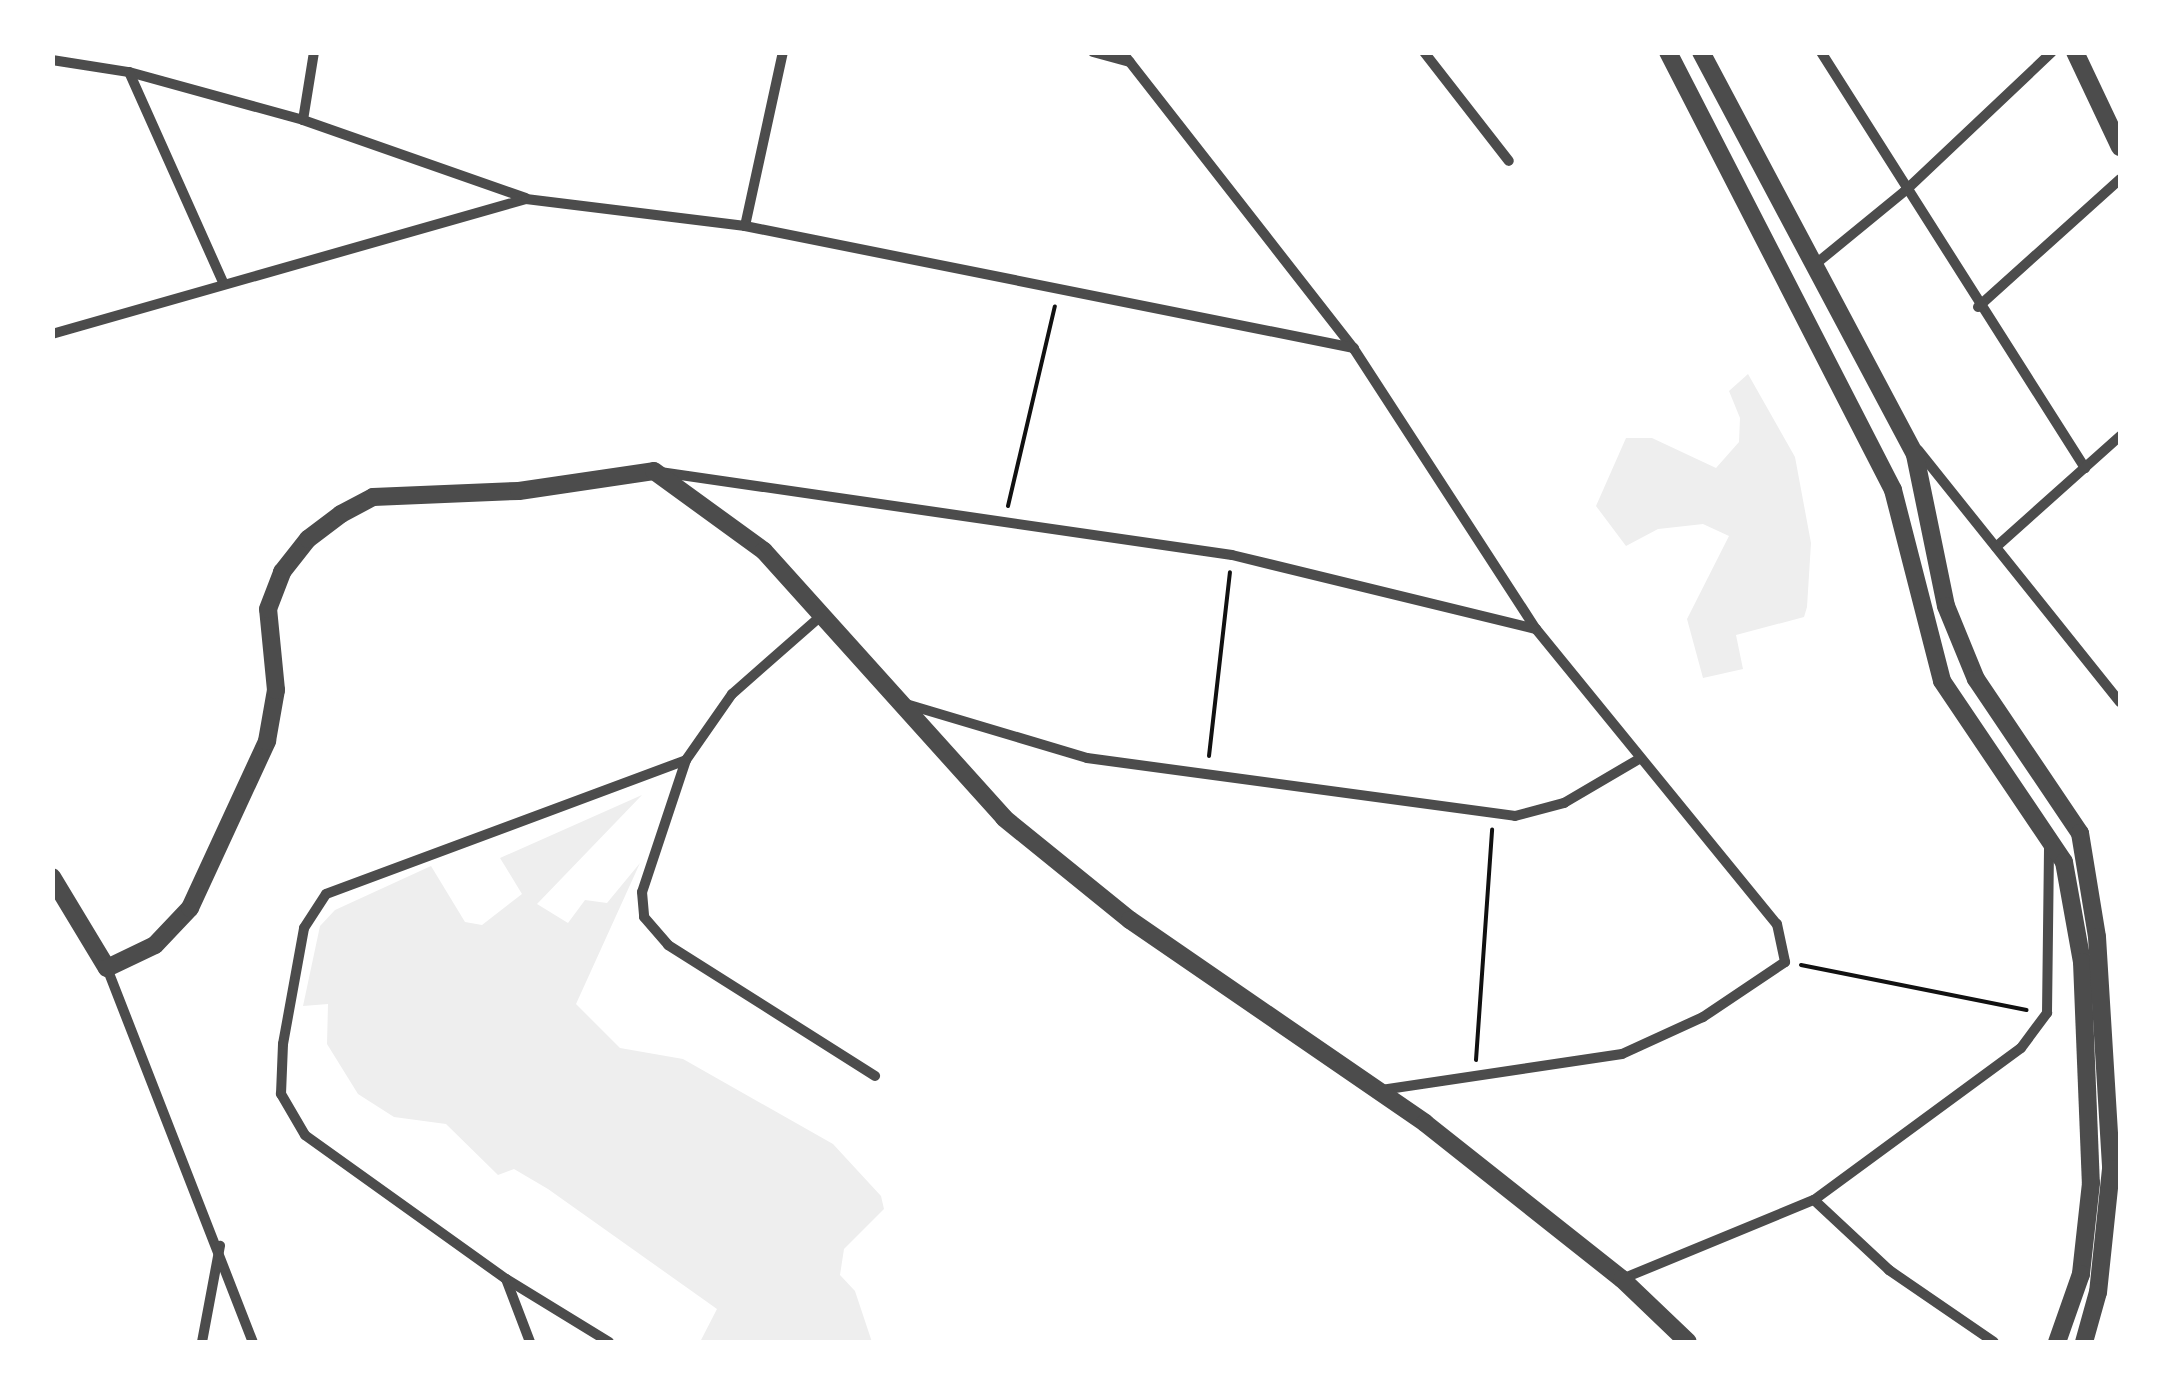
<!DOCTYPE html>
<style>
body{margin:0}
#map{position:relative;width:2173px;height:1395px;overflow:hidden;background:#fff;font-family:"Source Serif 4",serif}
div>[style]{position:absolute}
.green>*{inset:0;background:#eee}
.path>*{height:4px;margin:-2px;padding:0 2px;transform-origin:2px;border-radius:2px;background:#111}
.minor>*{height:10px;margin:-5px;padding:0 5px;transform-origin:5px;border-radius:5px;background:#4c4c4c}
.tertiary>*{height:18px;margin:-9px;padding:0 9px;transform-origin:9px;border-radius:9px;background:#4c4c4c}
span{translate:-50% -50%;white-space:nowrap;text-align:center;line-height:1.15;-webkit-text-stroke:9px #fff;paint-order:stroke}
.frame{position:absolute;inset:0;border:55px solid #fff;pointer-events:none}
</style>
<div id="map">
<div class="green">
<div style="clip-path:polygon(1748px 374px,1795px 457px,1811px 543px,1807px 607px,1804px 617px,1736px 635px,1743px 669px,1703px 678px,1687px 619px,1729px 536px,1703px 524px,1658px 529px,1626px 546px,1596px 506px,1626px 438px,1652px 438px,1716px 468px,1739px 442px,1740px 418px,1729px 391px)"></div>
<div style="clip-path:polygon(642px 795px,537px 904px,568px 923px,585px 900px,607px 903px,640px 863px,576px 1004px,620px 1048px,683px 1059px,833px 1144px,881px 1196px,884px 1209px,844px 1249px,840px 1275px,855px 1291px,872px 1342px,700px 1342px,717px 1309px,548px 1189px,514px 1169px,498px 1175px,446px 1124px,394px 1117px,358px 1094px,327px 1044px,328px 1004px,303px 1006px,320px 926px,335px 910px,431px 866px,465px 922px,482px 925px,522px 894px,500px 858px)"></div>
</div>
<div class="path">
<div style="left:1008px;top:506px;width:205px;rotate:-76.8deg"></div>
<div style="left:1209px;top:756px;width:185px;rotate:-83.5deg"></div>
<div style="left:1801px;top:965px;width:230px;rotate:11.3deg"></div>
<div style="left:1476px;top:1060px;width:231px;rotate:-86deg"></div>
</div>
<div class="minor">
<div style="left:1093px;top:52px;width:38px;rotate:15deg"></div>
<div style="left:1122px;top:52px;width:377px;rotate:52deg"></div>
<div style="left:1354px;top:349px;width:334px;rotate:57deg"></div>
<div style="left:1536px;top:629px;width:381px;rotate:50.8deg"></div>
<div style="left:1777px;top:924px;width:39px;rotate:78deg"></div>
<div style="left:1785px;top:962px;width:99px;rotate:146.1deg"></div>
<div style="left:1703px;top:1017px;width:89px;rotate:155.4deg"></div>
<div style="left:1622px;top:1054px;width:245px;rotate:171.5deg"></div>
<div style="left:1424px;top:52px;width:138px;rotate:52.1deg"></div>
<div style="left:1821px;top:52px;width:493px;rotate:57.6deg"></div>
<div style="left:52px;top:60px;width:78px;rotate:8.9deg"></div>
<div style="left:129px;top:72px;width:180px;rotate:15.4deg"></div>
<div style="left:303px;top:120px;width:236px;rotate:19.3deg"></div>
<div style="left:129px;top:72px;width:230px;rotate:65.9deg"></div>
<div style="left:303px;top:120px;width:69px;rotate:-80.8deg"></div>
<div style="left:745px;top:226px;width:178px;rotate:-77.7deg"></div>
<div style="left:1812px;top:267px;width:120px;rotate:-39.3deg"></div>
<div style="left:1905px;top:191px;width:202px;rotate:-43.4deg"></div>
<div style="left:1978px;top:307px;width:191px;rotate:-42deg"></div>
<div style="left:52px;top:334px;width:493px;rotate:-15.9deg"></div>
<div style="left:526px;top:199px;width:221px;rotate:7deg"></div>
<div style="left:745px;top:226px;width:621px;rotate:11.33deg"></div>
<div style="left:1918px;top:450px;width:323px;rotate:51.3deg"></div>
<div style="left:660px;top:472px;width:578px;rotate:8.26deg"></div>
<div style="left:1232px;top:555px;width:313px;rotate:13.7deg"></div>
<div style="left:1996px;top:547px;width:166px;rotate:-41.8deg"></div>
<div style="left:822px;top:615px;width:120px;rotate:138.7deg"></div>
<div style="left:732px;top:694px;width:80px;rotate:124.9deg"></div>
<div style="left:686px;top:760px;width:139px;rotate:108.4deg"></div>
<div style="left:642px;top:892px;width:25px;rotate:85deg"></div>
<div style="left:644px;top:917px;width:37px;rotate:49deg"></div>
<div style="left:668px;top:945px;width:245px;rotate:32.3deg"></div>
<div style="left:906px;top:704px;width:189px;rotate:16.6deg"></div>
<div style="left:1087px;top:758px;width:432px;rotate:7.7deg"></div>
<div style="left:1515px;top:816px;width:51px;rotate:-14.9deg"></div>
<div style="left:1564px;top:803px;width:87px;rotate:-30.4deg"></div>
<div style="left:107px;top:968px;width:401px;rotate:68.7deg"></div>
<div style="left:1814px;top:1200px;width:103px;rotate:43deg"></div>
<div style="left:1889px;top:1270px;width:127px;rotate:34.4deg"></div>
<div style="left:506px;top:1279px;width:67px;rotate:69.1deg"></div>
<div style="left:1622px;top:1279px;width:208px;rotate:-22.4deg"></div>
<div style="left:1814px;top:1200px;width:257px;rotate:-36.3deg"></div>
<div style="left:2021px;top:1048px;width:44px;rotate:-53.4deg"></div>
<div style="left:2047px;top:1013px;width:169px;rotate:-89.3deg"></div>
<div style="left:202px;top:1342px;width:98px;rotate:-79.4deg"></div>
<div style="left:609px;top:1342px;width:121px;rotate:-148.5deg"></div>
<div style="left:506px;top:1279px;width:247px;rotate:-144.4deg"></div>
<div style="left:305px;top:1135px;width:48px;rotate:-120.3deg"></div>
<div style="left:281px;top:1094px;width:50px;rotate:-87.7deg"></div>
<div style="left:283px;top:1044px;width:118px;rotate:-79.7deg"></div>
<div style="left:304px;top:928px;width:40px;rotate:-57.1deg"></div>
<div style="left:326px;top:894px;width:384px;rotate:-20.4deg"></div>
</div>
<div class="tertiary">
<div style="left:1668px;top:52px;width:492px;rotate:62.8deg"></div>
<div style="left:1893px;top:490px;width:197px;rotate:75.6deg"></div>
<div style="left:1942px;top:681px;width:218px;rotate:56deg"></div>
<div style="left:2064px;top:862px;width:102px;rotate:79.8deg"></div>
<div style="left:2082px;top:962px;width:221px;rotate:87.7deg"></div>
<div style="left:2091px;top:1183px;width:92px;rotate:96.3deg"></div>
<div style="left:2081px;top:1274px;width:72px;rotate:109.4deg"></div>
<div style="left:1701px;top:52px;width:456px;rotate:62deg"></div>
<div style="left:1915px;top:455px;width:154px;rotate:78.4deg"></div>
<div style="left:1946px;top:606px;width:79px;rotate:67.7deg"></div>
<div style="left:1976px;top:679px;width:186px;rotate:56deg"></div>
<div style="left:2080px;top:833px;width:105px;rotate:80.7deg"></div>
<div style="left:2097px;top:937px;width:232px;rotate:86.5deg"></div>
<div style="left:2111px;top:1169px;width:124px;rotate:96deg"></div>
<div style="left:2098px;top:1292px;width:52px;rotate:105.6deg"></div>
<div style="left:2075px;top:52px;width:105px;rotate:64.7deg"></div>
<div style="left:52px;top:877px;width:106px;rotate:58.9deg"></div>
<div style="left:107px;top:968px;width:53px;rotate:-25.6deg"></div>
<div style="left:155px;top:945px;width:51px;rotate:-46.6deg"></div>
<div style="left:190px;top:908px;width:184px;rotate:-65.2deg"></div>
<div style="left:267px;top:741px;width:52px;rotate:-80deg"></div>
<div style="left:276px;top:690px;width:81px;rotate:-95.6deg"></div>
<div style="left:268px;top:609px;width:40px;rotate:-69deg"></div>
<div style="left:282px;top:572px;width:42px;rotate:-51.8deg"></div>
<div style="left:308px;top:539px;width:41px;rotate:-37.1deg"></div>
<div style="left:341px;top:514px;width:36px;rotate:-28deg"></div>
<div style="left:373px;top:497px;width:146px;rotate:-2.4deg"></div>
<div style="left:519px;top:491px;width:136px;rotate:-8.4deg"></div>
<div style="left:654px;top:471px;width:136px;rotate:36deg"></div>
<div style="left:764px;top:551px;width:359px;rotate:48deg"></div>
<div style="left:1004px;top:818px;width:162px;rotate:39deg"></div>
<div style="left:1130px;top:920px;width:358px;rotate:34.5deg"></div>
<div style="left:1425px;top:1123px;width:251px;rotate:38.4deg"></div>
<div style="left:1622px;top:1279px;width:91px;rotate:43.7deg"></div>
</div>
<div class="frame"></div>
</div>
